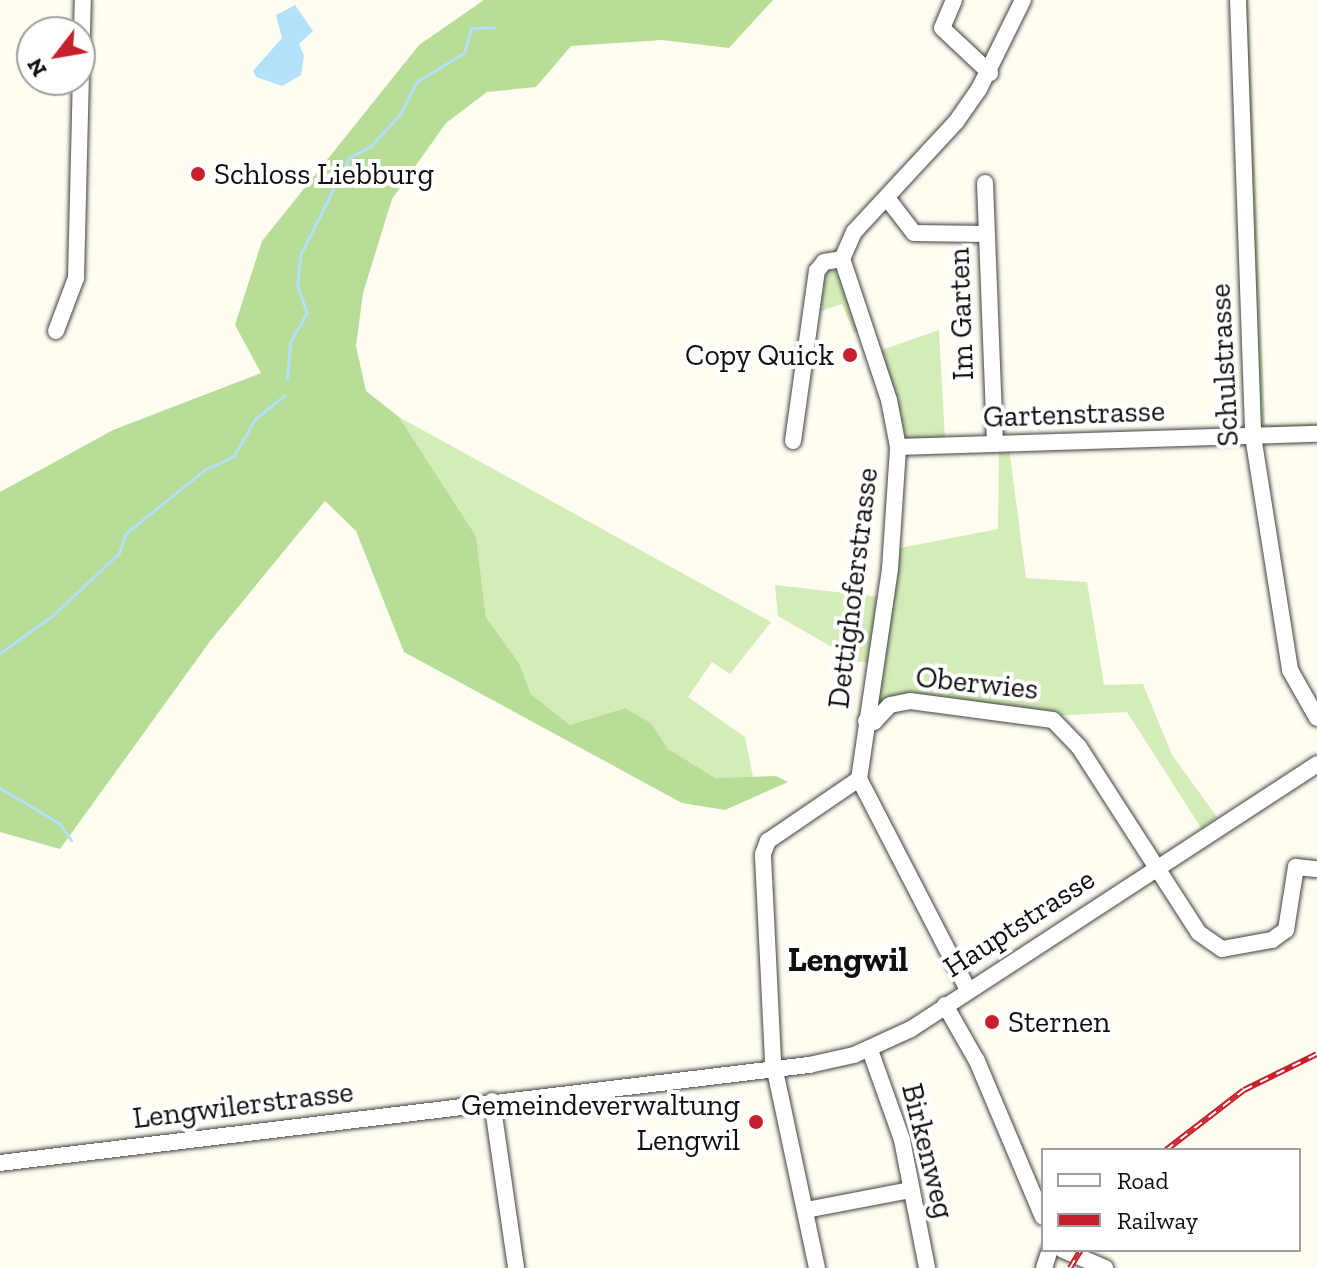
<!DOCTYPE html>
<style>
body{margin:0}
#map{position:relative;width:1317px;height:1268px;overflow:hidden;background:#fffcf1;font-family:"Zilla Slab",serif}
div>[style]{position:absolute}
.green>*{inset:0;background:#d4ecb8}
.forest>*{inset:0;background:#b8dd97}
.water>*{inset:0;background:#b3e1f9}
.stream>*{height:3px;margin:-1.5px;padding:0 1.5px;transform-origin:1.5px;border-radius:1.5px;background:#b3e1f9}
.roads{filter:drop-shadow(0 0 2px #424242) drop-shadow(0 0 2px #424242)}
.minor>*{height:16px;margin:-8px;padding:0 8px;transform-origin:8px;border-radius:8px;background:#fff}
.rail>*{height:6px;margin-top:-3px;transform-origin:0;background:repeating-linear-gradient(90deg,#fff 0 9px,#c6202c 0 18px);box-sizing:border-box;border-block:2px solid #c6202c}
.dots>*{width:22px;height:22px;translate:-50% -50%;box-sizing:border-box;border:4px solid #fff;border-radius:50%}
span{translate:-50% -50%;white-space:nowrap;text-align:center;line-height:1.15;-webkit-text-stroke:8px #fff;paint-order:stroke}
.poi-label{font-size:30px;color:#0f0f0f}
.left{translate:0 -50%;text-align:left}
.right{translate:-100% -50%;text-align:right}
.street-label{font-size:30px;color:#0f0f0f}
.quarter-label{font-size:34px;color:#0f0f0f;font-weight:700}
.legend{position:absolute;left:1041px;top:1148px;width:260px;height:104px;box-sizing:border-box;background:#fff;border:2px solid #9f9f9f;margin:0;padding:10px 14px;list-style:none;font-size:24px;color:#0f0f0f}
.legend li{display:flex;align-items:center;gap:16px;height:40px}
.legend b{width:40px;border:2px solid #9f9f9f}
.north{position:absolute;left:16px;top:16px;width:80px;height:80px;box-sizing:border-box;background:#fff;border:2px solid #9f9f9f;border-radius:50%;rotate:239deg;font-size:22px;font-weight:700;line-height:32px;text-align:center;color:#0f0f0f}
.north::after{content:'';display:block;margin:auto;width:28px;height:36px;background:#c6202c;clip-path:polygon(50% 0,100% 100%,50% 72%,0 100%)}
</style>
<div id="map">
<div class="green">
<div style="clip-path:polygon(1241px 0,1248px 0,1265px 425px,1317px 424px,1317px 431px,1258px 428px)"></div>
<div style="clip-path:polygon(829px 268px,838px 274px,859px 331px,854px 333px,842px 304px,812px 314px,816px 286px)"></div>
<div style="clip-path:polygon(939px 330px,945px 441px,907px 440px,879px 351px)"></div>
<div style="clip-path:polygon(399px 417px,771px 622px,730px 674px,712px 662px,688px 697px,745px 737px,753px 777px,715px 778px,699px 771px,668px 749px,651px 723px,625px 708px,570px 725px,531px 694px,519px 663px,486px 617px,476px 536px)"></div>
<div style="clip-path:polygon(999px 448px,1009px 448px,1026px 578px,1087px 582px,1104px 685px,1143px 684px,1172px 755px,1217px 817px,1201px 828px,1127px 712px,1051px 716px,912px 698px,875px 713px,900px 548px,998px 529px)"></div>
<div style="clip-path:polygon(775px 585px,881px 597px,868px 662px,858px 662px,778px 616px)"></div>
</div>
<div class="forest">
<div style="clip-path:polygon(484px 0,773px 0,729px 48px,662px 40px,571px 46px,536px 87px,487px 92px,446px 123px,392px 199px,363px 293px,356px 346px,366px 391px,399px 417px,476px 536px,486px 617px,519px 663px,531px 694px,570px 725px,625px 708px,651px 723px,668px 749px,715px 778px,776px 776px,788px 782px,725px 810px,682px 803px,404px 652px,356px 531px,325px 501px,211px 640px,60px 849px,0 832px,0 492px,113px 430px,261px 373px,235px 325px,262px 241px,419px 45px)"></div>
</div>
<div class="water">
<div style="clip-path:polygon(295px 5px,313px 31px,299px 44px,304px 56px,301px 75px,282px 86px,256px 77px,253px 71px,282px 38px,276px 15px)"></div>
</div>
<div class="stream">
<div style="left:287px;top:379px;width:37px;rotate:-85deg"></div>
<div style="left:290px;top:342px;width:34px;rotate:-60deg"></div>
<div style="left:307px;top:313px;width:29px;rotate:-110deg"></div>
<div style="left:297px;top:286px;width:31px;rotate:-84deg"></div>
<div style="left:300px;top:255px;width:109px;rotate:-63.2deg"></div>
<div style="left:349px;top:158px;width:25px;rotate:-29deg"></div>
<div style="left:371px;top:146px;width:43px;rotate:-47.8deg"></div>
<div style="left:400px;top:114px;width:36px;rotate:-63deg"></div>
<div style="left:416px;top:82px;width:56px;rotate:-31.1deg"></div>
<div style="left:464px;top:53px;width:26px;rotate:-74deg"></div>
<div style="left:471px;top:28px;width:23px;rotate:-2deg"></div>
<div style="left:0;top:653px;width:65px;rotate:-35.6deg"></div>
<div style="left:53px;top:615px;width:91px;rotate:-43.2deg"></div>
<div style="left:119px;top:553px;width:20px;rotate:-72deg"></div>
<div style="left:125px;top:534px;width:102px;rotate:-39deg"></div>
<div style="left:204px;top:470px;width:33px;rotate:-25deg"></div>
<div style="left:234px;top:456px;width:43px;rotate:-60.4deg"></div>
<div style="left:255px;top:419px;width:38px;rotate:-39deg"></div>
<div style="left:0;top:788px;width:69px;rotate:30.7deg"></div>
<div style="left:59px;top:823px;width:21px;rotate:55deg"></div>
</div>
<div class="roads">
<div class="minor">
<div style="left:954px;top:0;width:30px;rotate:113deg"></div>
<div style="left:942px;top:28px;width:66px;rotate:43.2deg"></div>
<div style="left:1238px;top:0;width:436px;rotate:88deg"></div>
<div style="left:1253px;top:436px;width:237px;rotate:81deg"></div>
<div style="left:1290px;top:670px;width:55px;rotate:60.6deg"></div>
<div style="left:985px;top:183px;width:259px;rotate:87.8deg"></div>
<div style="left:887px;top:198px;width:44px;rotate:52.4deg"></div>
<div style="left:914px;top:233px;width:72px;rotate:0.8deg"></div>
<div style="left:56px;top:331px;width:57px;rotate:-69.3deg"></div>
<div style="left:76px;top:278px;width:278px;rotate:-88.6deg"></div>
<div style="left:793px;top:441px;width:172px;rotate:-82deg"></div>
<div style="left:817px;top:271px;width:11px;rotate:-52deg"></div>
<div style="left:824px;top:262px;width:18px;rotate:-9deg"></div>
<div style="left:898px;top:447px;width:419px;rotate:-1.8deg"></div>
<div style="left:866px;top:721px;width:8px;rotate:7deg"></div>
<div style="left:874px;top:722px;width:23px;rotate:-47deg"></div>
<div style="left:890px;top:705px;width:20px;rotate:-11deg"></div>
<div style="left:910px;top:701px;width:144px;rotate:7.6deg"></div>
<div style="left:1053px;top:720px;width:37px;rotate:46deg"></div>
<div style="left:1079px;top:747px;width:221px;rotate:57.2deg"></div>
<div style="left:1199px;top:933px;width:28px;rotate:35deg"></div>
<div style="left:1222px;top:949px;width:51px;rotate:-10.2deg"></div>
<div style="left:1272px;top:940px;width:17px;rotate:-36deg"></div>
<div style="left:1286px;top:930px;width:64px;rotate:-81deg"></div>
<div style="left:1296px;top:867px;width:20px;rotate:6deg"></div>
<div style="left:967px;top:988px;width:235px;rotate:-117.3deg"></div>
<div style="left:859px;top:779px;width:212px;rotate:-81.6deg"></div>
<div style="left:890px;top:569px;width:122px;rotate:-86.2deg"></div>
<div style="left:898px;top:447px;width:48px;rotate:-100.8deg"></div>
<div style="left:889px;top:400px;width:149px;rotate:-108.4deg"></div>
<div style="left:842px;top:259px;width:30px;rotate:-66deg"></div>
<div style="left:854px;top:232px;width:150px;rotate:-47.2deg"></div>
<div style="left:956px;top:122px;width:40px;rotate:-55.1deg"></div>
<div style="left:979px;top:89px;width:99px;rotate:-63.7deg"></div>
<div style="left:945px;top:1005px;width:64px;rotate:60.3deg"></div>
<div style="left:977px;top:1061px;width:169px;rotate:67.1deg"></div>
<div style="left:870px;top:1050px;width:96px;rotate:70.4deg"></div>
<div style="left:902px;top:1140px;width:130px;rotate:78.9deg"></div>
<div style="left:492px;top:1101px;width:169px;rotate:81.8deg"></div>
<div style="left:0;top:1163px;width:815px;rotate:-6.91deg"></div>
<div style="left:809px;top:1065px;width:46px;rotate:-12.5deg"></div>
<div style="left:854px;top:1055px;width:63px;rotate:-24.5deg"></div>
<div style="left:911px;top:1029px;width:485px;rotate:-33.1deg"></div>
<div style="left:806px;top:1210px;width:107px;rotate:-10.8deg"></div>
<div style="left:1063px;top:1250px;width:46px;rotate:23.2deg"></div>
<div style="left:817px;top:1268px;width:212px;rotate:-102deg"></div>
<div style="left:773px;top:1061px;width:207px;rotate:-92.8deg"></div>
<div style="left:763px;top:854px;width:14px;rotate:-69deg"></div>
<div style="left:768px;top:841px;width:110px;rotate:-34.3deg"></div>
<div style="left:1044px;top:1268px;width:19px;rotate:-72deg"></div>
</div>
</div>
<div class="rail">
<div style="left:1166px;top:1150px;width:98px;rotate:-37.6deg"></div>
<div style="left:1244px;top:1090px;width:81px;rotate:-26.3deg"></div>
<div style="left:1070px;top:1268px;width:21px;rotate:-59deg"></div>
</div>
<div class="dots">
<div style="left:198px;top:174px;background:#c6202c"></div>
<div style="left:850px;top:355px;background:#c6202c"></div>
<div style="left:992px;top:1022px;background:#c6202c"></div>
<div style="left:756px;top:1122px;background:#c6202c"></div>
</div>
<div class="poi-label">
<span class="left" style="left:214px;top:174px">Schloss Liebburg</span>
<span class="right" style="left:834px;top:355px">Copy Quick</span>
<span class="left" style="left:1008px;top:1022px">Sternen</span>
<span class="right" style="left:740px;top:1122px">Gemeindeverwaltung<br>Lengwil</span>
</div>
<div class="street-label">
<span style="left:961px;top:314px;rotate:-92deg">Im Garten</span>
<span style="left:1224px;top:365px;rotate:-93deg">Schulstrasse</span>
<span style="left:1074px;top:414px;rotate:-2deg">Gartenstrasse</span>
<span style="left:853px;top:588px;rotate:-83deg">Dettighoferstrasse</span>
<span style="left:977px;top:683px;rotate:6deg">Oberwies</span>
<span style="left:1019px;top:923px;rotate:-33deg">Hauptstrasse</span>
<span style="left:243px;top:1105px;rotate:-7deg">Lengwilerstrasse</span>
<span style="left:928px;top:1151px;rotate:76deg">Birkenweg</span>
</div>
<div class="quarter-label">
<span style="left:848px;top:960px">Lengwil</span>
</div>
<ul class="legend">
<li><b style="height:10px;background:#fff"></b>Road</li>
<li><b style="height:10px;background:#c6202c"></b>Railway</li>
</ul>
<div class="north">N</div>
</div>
